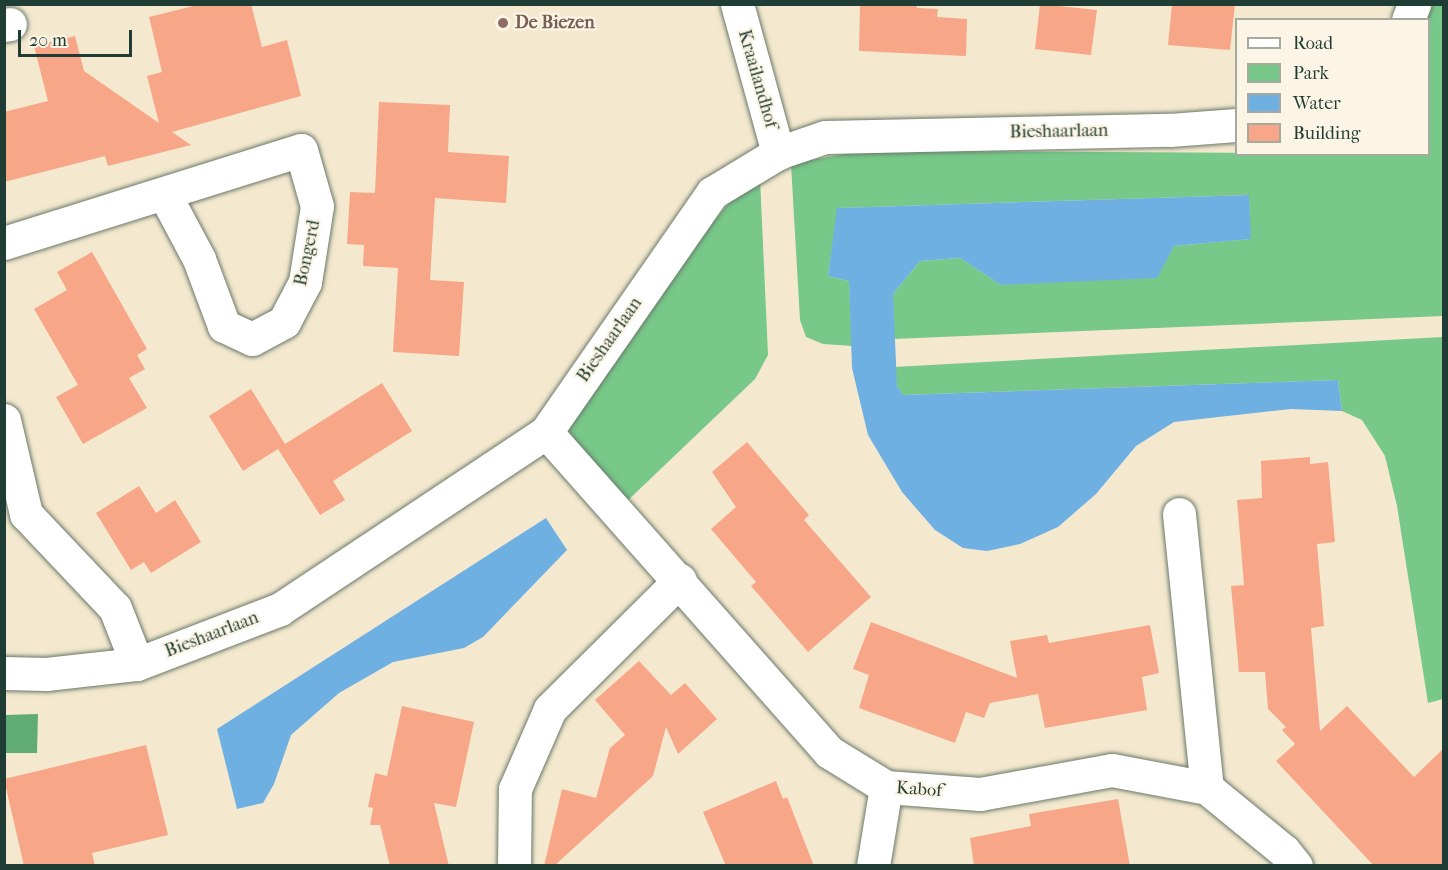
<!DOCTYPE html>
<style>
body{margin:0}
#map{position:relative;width:1448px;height:870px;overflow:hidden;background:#f4e9cf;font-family:"IM FELL French Canon",serif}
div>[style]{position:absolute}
.green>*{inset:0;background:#77c889}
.forest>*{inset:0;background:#61ac75}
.water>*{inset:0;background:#6fb0e3}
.building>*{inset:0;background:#f7a688}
.roads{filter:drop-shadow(0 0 2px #6a796a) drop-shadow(0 0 2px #6a796a)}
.street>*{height:33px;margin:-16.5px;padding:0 16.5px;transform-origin:16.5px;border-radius:16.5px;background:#fff}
.secondary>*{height:33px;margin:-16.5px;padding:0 16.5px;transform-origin:16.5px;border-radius:16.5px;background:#fff}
.dots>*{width:16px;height:16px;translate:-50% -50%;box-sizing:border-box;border:3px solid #fcf5e5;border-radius:50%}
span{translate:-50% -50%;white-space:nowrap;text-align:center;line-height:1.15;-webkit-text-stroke:4.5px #fcf5e5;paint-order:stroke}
.education-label{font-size:18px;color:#785e54;font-weight:700}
.left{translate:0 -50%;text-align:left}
.street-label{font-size:18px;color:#1f3d34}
.frame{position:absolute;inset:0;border:6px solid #1f3d34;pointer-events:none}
.legend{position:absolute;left:1235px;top:18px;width:195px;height:138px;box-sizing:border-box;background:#fcf5e5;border:2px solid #a4ab9e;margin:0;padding:8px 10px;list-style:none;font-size:18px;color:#1f3d34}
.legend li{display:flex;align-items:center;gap:12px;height:30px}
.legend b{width:30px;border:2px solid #a4ab9e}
.scale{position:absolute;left:18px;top:30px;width:114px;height:27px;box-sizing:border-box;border:3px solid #1f3d34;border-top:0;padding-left:8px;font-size:18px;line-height:21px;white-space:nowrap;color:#1f3d34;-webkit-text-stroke:4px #fcf5e5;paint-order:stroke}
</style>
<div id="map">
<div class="green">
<div style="clip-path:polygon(1432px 5px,1443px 5px,1443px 316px,893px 339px,893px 294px,920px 261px,960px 258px,1001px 285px,1174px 246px,1250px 239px,1249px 195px,838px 208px,828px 276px,849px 281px,852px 346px,823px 344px,806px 337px,800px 320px,791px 164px,844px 154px,920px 151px,1428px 154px,1428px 20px,1425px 19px)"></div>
<div style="clip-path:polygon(760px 178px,768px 355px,755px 379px,624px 504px,564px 425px,693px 245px,730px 202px)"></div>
<div style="clip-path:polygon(1443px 337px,1443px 699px,1428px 703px,1397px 506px,1385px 456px,1362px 420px,1342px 411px,1338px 380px,903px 395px,897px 386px,894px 367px)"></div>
</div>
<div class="forest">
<div style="clip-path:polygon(38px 714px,37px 753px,5px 753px,5px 715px)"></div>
</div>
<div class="water">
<div style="clip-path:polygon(1249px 195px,1251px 239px,1174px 246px,1157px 278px,1001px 285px,960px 258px,920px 261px,893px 294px,897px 386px,903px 395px,1338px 380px,1342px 411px,1291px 409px,1174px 422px,1136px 446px,1096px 494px,1058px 527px,1020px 544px,987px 551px,963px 548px,935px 530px,902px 492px,868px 435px,852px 368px,849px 281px,828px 276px,837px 208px)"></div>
<div style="clip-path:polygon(546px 518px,567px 550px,483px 637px,464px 648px,393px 662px,339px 693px,291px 735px,274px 784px,263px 803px,237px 809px,217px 729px)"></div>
</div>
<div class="building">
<div style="clip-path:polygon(201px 4px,251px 4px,262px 47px,287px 40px,301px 96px,172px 132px,191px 145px,108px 166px,105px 156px,4px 182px,4px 112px,48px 101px,34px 46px,75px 36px,84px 71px,159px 123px,147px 76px,162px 72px,149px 17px)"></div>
<div style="clip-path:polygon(860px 4px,916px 4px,917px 8px,938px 9px,937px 17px,967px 19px,966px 56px,859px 51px)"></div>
<div style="clip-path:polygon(1040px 4px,1097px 10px,1091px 55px,1035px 49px)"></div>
<div style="clip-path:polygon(1172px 4px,1235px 4px,1230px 50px,1168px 45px)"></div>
<div style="clip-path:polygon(379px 102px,450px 105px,448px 152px,509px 156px,506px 203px,435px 198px,430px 280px,464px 282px,459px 356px,393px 352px,398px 268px,363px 266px,364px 245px,347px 244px,350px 192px,375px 193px)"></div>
<div style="clip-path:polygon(92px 252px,147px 349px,137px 355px,145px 369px,129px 378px,147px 408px,83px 444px,56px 397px,78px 385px,34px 309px,67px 290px,57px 272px)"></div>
<div style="clip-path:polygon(382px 383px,412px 431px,333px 481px,345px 500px,320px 515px,278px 449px,243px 471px,209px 416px,251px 389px,285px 444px)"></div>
<div style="clip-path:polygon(747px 442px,809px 515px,804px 520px,871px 597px,808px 652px,751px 586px,756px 582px,711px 529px,736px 507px,712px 472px)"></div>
<div style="clip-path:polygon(1310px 457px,1310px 464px,1328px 462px,1335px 542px,1317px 544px,1324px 626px,1311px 628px,1320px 731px,1347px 706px,1414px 777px,1443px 749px,1443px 866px,1374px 866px,1276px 761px,1295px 744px,1282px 730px,1286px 727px,1268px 709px,1265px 672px,1239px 672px,1231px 586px,1244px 585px,1237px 500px,1262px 498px,1261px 461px)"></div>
<div style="clip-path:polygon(139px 486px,156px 513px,175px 500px,201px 542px,151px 573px,144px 562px,131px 570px,96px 513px)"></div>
<div style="clip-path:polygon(871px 622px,1017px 678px,1010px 641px,1047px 635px,1049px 643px,1150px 625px,1159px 673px,1142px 677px,1147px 710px,1045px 728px,1038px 694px,990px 703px,984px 718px,966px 712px,955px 743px,859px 708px,869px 675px,853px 669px)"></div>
<div style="clip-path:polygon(639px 661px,671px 695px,685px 683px,717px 719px,678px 754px,666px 727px,653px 776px,554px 866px,544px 866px,562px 789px,596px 798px,610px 748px,625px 735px,595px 700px)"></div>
<div style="clip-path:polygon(402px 706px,474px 722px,456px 807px,434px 803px,449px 866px,390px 866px,380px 825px,370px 825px,373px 808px,368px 807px,375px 773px,387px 776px)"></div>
<div style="clip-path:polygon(146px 745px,168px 835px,92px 853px,95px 866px,24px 866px,4px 779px)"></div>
<div style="clip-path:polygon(776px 781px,783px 799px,787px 797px,814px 866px,726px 866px,703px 812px)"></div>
<div style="clip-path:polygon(1118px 799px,1130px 866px,974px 866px,970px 838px,1031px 826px,1029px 814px)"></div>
</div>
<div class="roads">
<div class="street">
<div style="left:737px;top:4px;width:155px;rotate:74.6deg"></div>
<div style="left:4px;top:25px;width:6px;rotate:-9deg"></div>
<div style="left:4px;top:243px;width:311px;rotate:-17.4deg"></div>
<div style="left:301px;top:150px;width:58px;rotate:74.1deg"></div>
<div style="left:317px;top:206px;width:77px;rotate:99deg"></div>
<div style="left:305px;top:282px;width:45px;rotate:117.7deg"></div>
<div style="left:284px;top:322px;width:36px;rotate:152deg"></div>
<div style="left:252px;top:339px;width:31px;rotate:-155deg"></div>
<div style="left:224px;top:326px;width:72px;rotate:-110.5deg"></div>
<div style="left:199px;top:259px;width:72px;rotate:-118deg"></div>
<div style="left:4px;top:420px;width:97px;rotate:76.8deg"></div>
<div style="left:26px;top:514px;width:129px;rotate:46.6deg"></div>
<div style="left:115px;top:608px;width:60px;rotate:68.6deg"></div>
<div style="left:546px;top:432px;width:427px;rotate:48.5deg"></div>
<div style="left:829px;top:752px;width:67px;rotate:31.6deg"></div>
<div style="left:886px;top:787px;width:94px;rotate:4.3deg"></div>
<div style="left:980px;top:794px;width:134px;rotate:-10.3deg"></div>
<div style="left:1112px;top:770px;width:97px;rotate:10.7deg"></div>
<div style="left:1207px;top:788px;width:99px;rotate:39.3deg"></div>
<div style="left:1284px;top:851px;width:19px;rotate:51deg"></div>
<div style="left:1179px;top:514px;width:275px;rotate:84.2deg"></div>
<div style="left:514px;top:866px;width:77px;rotate:-89.3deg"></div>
<div style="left:515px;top:789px;width:87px;rotate:-66.4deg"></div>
<div style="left:550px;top:709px;width:183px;rotate:-44.8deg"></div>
<div style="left:873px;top:866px;width:80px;rotate:-80.7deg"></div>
</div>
<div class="secondary">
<div style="left:1408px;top:20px;width:17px;rotate:-69deg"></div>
<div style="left:4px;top:673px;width:42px;rotate:1.4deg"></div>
<div style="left:46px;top:674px;width:92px;rotate:-6.3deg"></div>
<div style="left:137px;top:664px;width:153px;rotate:-21deg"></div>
<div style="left:280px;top:609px;width:320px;rotate:-33.6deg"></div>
<div style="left:546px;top:432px;width:291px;rotate:-55.2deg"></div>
<div style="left:712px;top:193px;width:77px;rotate:-31.2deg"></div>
<div style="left:778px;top:153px;width:50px;rotate:-18.8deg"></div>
<div style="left:825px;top:137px;width:345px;rotate:-1.2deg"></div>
<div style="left:1170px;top:130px;width:66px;rotate:-4.3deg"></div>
</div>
</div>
<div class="dots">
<div style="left:503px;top:23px;background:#8d6e63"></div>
</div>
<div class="education-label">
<span class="left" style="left:515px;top:23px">De Biezen</span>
</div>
<div class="street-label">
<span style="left:757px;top:79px;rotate:74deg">Kraailandhof</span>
<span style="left:1059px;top:132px;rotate:-1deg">Bieshaarlaan</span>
<span style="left:308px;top:253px;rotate:-78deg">Bongerd</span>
<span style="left:610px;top:340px;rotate:-55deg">Bieshaarlaan</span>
<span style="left:212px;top:635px;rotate:-21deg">Bieshaarlaan</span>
<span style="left:919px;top:790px;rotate:4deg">Kabof</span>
</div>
<div class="frame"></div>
<ul class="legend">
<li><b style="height:8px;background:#fff"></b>Road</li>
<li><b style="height:16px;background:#77c889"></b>Park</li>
<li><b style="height:16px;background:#6fb0e3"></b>Water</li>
<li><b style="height:16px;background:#f7a688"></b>Building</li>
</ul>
<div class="scale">20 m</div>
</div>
